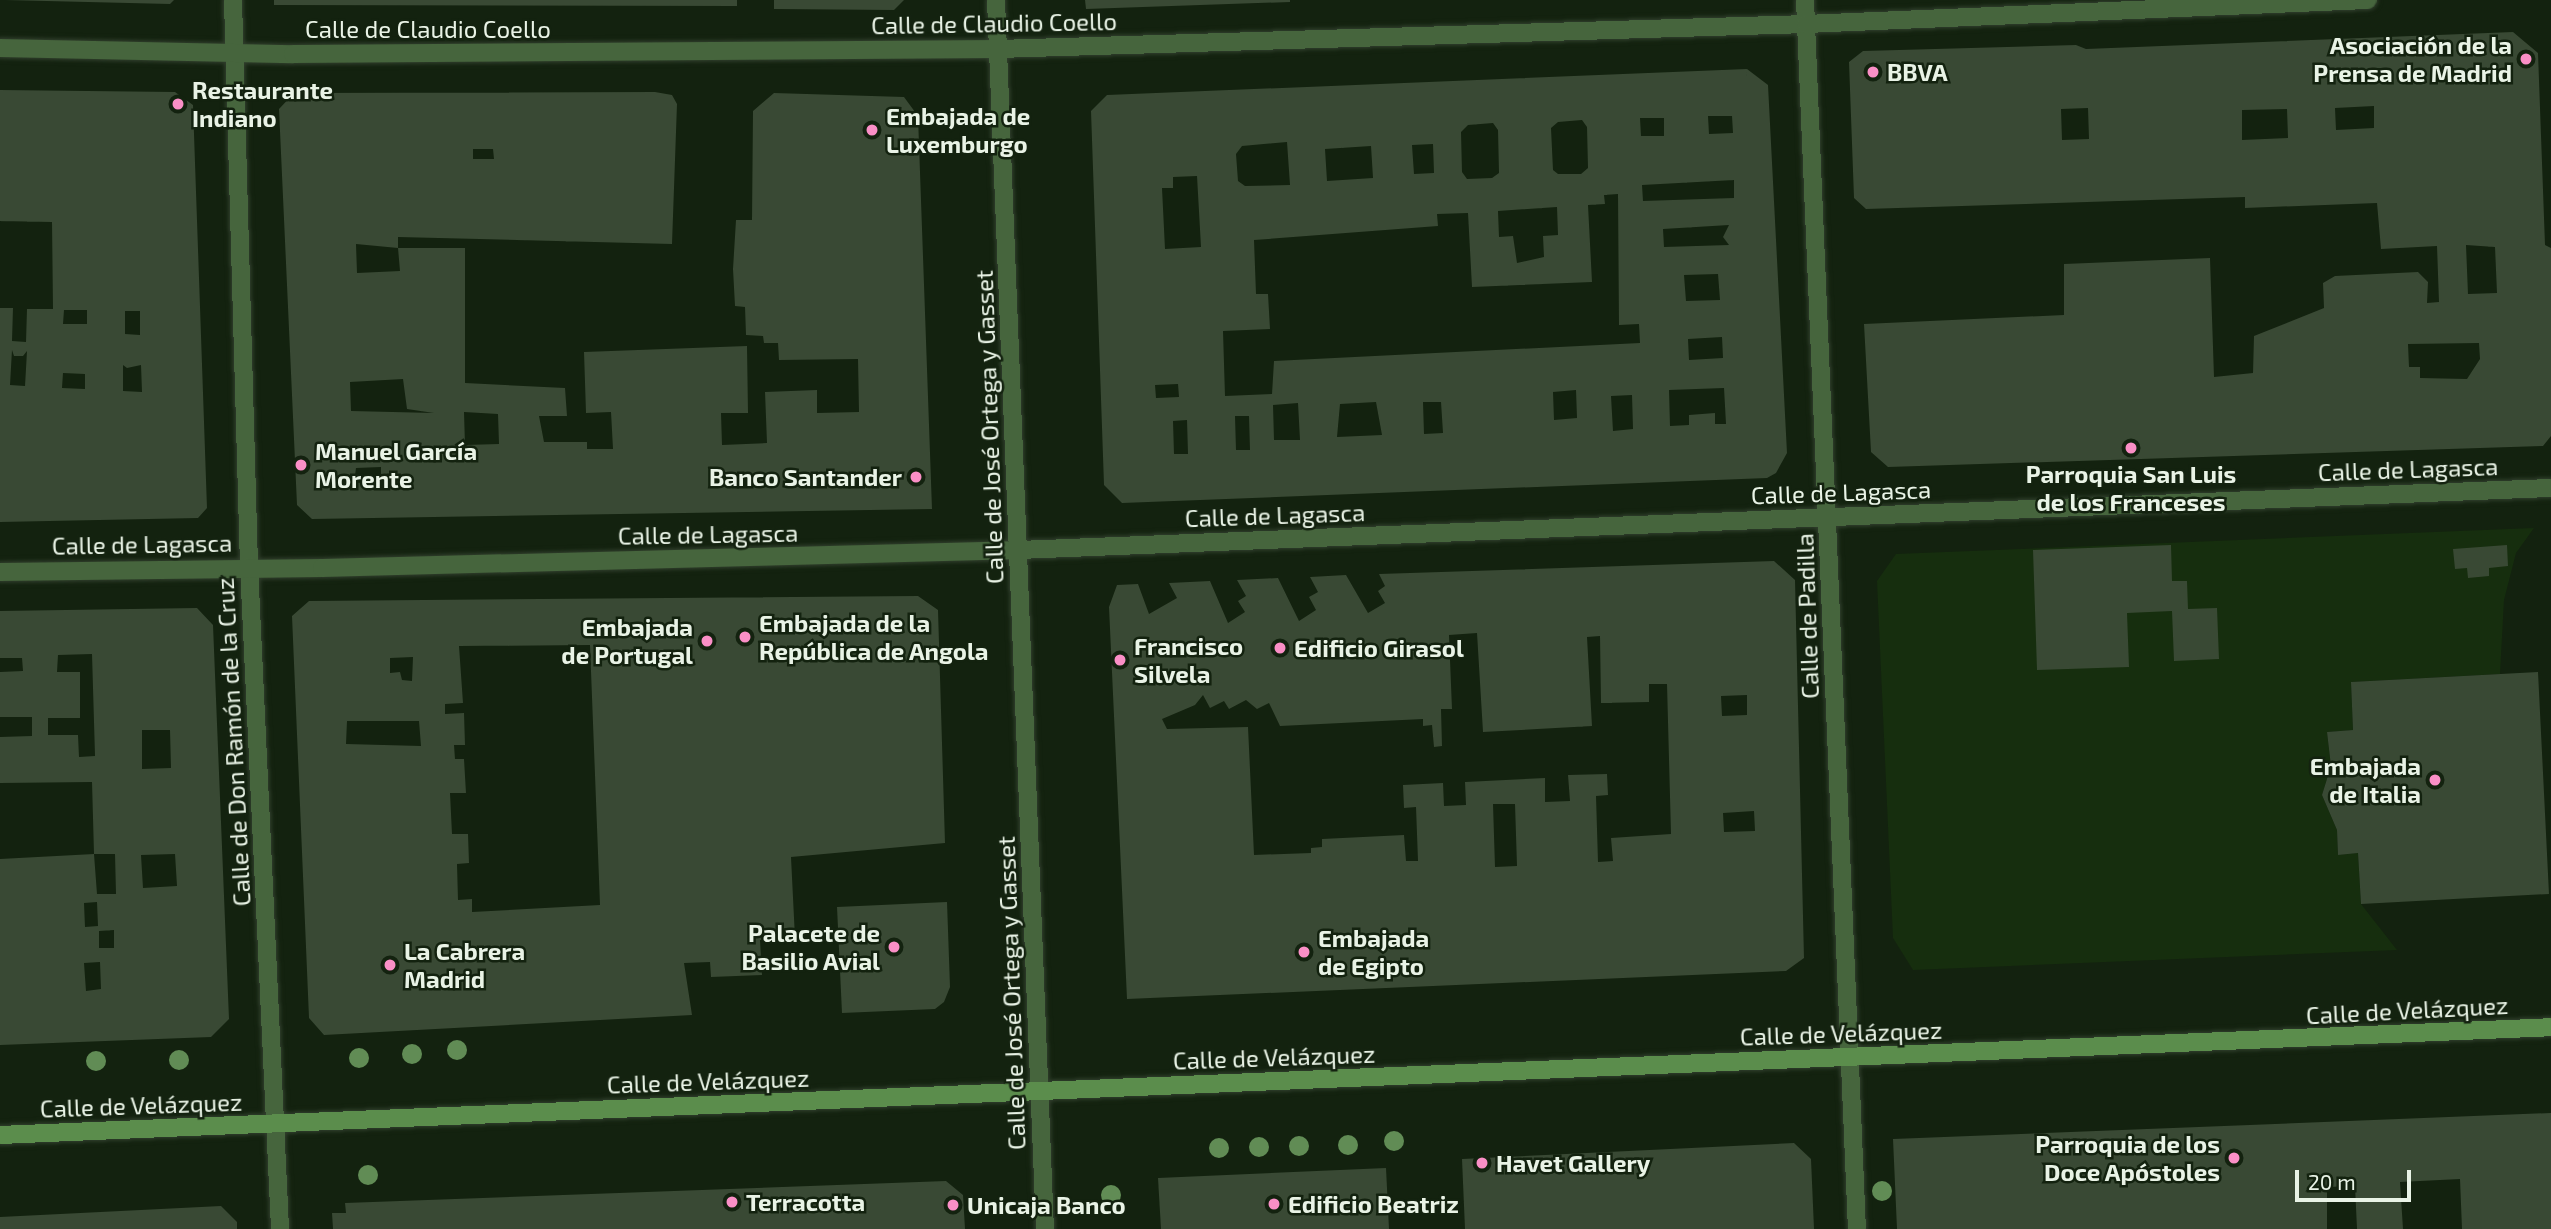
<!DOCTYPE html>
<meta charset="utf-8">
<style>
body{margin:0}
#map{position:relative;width:2551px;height:1229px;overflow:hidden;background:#13220f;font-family:"Exo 2",sans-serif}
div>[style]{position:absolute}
.green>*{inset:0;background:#162e0e}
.building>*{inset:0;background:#394934}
.roads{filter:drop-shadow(0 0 2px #313f2d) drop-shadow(0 0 2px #313f2d)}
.minor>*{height:18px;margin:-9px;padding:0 9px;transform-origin:9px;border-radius:9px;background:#46653d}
.tertiary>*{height:18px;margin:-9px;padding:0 9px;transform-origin:9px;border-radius:9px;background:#46653d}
.secondary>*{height:18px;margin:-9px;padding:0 9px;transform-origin:9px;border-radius:9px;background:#5b8d4c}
.trees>*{width:20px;height:20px;margin:-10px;border-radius:50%;background:#618c55}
.dots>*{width:19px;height:19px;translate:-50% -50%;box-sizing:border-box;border:4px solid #13220f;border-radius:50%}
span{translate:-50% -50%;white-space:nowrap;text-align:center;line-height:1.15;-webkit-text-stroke:5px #13220f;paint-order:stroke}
.street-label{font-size:24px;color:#e9f3e6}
.poi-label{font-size:24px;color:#e9f3e6;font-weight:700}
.right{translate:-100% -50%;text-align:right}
.left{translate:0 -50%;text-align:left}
.scale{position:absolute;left:2295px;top:1170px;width:116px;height:32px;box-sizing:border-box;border:4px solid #e9f3e6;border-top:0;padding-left:9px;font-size:21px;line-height:24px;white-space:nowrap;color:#e9f3e6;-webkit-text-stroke:5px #13220f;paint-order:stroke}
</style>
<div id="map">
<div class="green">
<div style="clip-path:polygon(2534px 528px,2516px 553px,2504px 600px,2500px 674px,2351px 682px,2353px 730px,2327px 732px,2331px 766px,2322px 795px,2337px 830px,2338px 855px,2358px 853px,2361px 904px,2397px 950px,1913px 970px,1893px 938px,1877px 581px,1896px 554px)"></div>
</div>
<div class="building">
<div style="clip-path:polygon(5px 0,174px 0,170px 4px)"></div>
<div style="clip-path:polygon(274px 0,737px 0,737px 6px,274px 5px)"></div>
<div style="clip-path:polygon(774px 0,904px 0,894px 10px,774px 9px)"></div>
<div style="clip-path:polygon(1085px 0,1290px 0,1290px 2px,1086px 9px)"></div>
<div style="clip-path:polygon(evenodd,2513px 32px,2538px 53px,2545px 245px,2551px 248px,2551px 436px,2543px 446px,1888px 467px,1871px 452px,1864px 324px,2064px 315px,2064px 264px,2210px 258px,2214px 377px,2253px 373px,2254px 336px,2324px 308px,2323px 283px,2335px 276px,2418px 272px,2428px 282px,2427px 303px,2439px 302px,2437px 246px,2381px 249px,2377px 203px,2245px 208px,2245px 197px,1866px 209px,1854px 198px,1849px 62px,1863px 51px,2076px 45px,2086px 49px,2513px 32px,2374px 106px,2374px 128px,2336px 130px,2335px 108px,2374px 106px,2513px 32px,2088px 108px,2089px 139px,2062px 140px,2061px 109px,2088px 108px,2513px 32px,2287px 109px,2288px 138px,2242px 140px,2242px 110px,2287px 109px,2513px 32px,2466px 245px,2495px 247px,2497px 293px,2468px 294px,2466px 245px,2513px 32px,2479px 343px,2480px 359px,2467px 379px,2420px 378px,2420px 367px,2409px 367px,2408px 344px,2479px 343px)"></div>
<div style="clip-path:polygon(evenodd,1747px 69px,1768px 85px,1787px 453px,1776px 473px,1767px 478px,1122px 503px,1104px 485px,1091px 111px,1107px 95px,1747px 69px,1708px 116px,1732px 116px,1733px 133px,1709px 134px,1708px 116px,1747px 69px,1640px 118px,1664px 118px,1664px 136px,1641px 136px,1640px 118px,1747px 69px,1582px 120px,1587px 127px,1588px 168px,1581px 174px,1558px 174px,1553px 170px,1551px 128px,1558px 122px,1582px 120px,1747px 69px,1493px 123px,1498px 130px,1499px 173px,1492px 178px,1467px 179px,1462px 172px,1461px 132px,1468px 125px,1493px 123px,1747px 69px,1287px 142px,1290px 185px,1245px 186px,1238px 181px,1236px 154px,1242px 146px,1287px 142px,1747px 69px,1433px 144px,1434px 173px,1414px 174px,1412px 145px,1433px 144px,1747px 69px,1371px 146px,1373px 178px,1327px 181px,1325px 149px,1371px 146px,1747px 69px,1197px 176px,1201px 247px,1165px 249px,1162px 188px,1173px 188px,1173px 177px,1197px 176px,1747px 69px,1734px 180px,1734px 198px,1643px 201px,1642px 185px,1734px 180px,1747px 69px,1618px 194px,1619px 325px,1639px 324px,1640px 343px,1274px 361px,1272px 394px,1225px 396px,1223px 331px,1270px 329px,1268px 294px,1256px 294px,1254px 240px,1438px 226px,1437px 214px,1468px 213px,1472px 287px,1592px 282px,1588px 205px,1605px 204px,1604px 195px,1618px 194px,1747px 69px,1557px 207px,1558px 235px,1543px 236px,1544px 257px,1517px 263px,1513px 236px,1499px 237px,1498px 211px,1557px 207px,1747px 69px,1729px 225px,1723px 237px,1729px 245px,1664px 247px,1663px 229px,1729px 225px,1747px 69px,1718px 274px,1720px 300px,1686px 301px,1684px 275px,1718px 274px,1747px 69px,1722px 337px,1723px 358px,1689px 360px,1688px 339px,1722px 337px,1747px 69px,1178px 384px,1179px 397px,1156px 398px,1155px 385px,1178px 384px,1747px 69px,1724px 388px,1726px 424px,1715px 424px,1715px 413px,1689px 415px,1689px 425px,1670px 426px,1669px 390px,1724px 388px,1747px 69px,1576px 390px,1577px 418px,1554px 420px,1553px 392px,1576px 390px,1747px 69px,1632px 395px,1633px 429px,1613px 431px,1611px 396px,1632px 395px,1747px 69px,1376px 402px,1382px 435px,1337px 437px,1340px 404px,1376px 402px,1747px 69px,1423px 402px,1441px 402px,1443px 433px,1424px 434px,1423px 402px,1747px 69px,1298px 403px,1300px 440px,1274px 440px,1273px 405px,1298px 403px,1747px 69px,1235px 416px,1249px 416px,1250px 450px,1236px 450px,1235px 416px,1747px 69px,1187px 420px,1188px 454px,1174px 454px,1173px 421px,1187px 420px)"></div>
<div style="clip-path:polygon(evenodd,0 90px,175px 92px,193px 105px,207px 508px,198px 518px,0 522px,0 308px,13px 308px,12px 341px,26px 342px,27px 309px,53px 309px,52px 222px,0 221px,0 90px,64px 310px,87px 310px,87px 324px,63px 324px,64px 310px,0 90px,125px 311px,140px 311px,140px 335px,125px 334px,125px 311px,0 90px,12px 350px,14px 356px,23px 356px,27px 351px,25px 386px,10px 385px,12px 350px,0 90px,123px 365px,127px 368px,141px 365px,142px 392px,123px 391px,123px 365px,0 90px,63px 373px,85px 374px,85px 389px,62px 388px,63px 373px)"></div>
<div style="clip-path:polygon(evenodd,655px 92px,672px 95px,677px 104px,672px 244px,398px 237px,398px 248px,356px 244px,357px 273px,400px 271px,398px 248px,465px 248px,465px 383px,565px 388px,567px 416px,539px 416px,544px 442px,587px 442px,587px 449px,613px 449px,611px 412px,586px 413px,584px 352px,747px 346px,748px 413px,721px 413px,722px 445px,767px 443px,765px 392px,817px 390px,817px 413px,859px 412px,858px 359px,779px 360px,778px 343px,764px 343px,763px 336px,746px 335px,745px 307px,735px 306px,733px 269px,736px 220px,752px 220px,753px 111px,774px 93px,904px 97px,918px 116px,932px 509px,312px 519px,297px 505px,279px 109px,294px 93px,655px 92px,473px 149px,493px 149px,494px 159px,473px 159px,473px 149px,655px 92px,403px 379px,407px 409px,434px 413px,351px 411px,350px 382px,403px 379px,655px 92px,464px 412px,498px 414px,499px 444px,465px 445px,464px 412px,655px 92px,381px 467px,381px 482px,354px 483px,356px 468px,381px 467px)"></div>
<div style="clip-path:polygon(2171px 545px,2172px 581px,2187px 581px,2188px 609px,2217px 608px,2219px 659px,2174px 661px,2172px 611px,2127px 613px,2129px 667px,2037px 670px,2033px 550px)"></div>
<div style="clip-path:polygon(2507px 545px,2508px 566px,2489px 568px,2489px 576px,2468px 578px,2467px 568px,2455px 569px,2453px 549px)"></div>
<div style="clip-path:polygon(evenodd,1774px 561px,1795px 580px,1804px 958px,1786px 971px,1127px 999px,1109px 607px,1117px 585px,1138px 584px,1149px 614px,1177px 598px,1169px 583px,1210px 581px,1228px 623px,1245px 612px,1238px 601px,1246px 596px,1237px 580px,1278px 578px,1299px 621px,1316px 610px,1309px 597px,1318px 592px,1310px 577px,1346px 575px,1368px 613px,1385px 603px,1378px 591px,1385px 586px,1379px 574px,1774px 561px,1477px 633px,1483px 732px,1592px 726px,1587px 637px,1600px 636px,1601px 703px,1649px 702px,1649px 684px,1667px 684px,1671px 834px,1611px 838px,1613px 861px,1598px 862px,1596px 796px,1608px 795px,1607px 774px,1568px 775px,1570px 801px,1545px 802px,1545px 778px,1465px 782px,1466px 805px,1444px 806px,1443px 783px,1403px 785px,1404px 808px,1416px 807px,1418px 861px,1406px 861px,1404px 835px,1322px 839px,1322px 847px,1311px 848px,1311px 853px,1254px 855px,1248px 727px,1167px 729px,1162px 719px,1195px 705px,1203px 695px,1210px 708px,1224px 701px,1229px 709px,1246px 700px,1257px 709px,1269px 703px,1280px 726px,1423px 719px,1423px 726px,1432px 725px,1434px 747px,1442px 746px,1441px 709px,1452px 709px,1449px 635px,1477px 633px,1774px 561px,1747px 695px,1747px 715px,1722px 716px,1721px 696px,1747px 695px,1774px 561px,1493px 804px,1515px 804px,1517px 866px,1495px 867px,1493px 804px,1774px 561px,1754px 811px,1755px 831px,1724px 832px,1723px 813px,1754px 811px)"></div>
<div style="clip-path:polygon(evenodd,918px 596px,938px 610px,945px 843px,791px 857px,795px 938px,760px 940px,762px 975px,711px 977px,710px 962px,684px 963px,692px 1015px,324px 1035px,309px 1018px,292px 616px,309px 601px,918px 596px,590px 645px,600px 905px,472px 912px,472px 899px,458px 900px,457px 864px,469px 863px,468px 834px,452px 834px,450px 793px,466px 793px,464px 759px,455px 759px,454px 745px,465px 745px,464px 713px,445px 714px,445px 704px,463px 703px,459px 646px,590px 645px,918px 596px,413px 657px,412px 681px,402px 680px,400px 672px,390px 673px,390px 658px,413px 657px,918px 596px,347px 721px,419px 721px,421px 746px,346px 744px,347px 721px)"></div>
<div style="clip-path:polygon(evenodd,197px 608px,213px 625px,229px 1019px,211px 1037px,0 1045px,0 859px,94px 854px,92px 782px,0 783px,0 737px,32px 736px,32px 717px,0 717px,0 672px,23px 671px,22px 658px,0 658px,0 611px,197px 608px,92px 654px,95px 756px,79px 757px,78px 735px,48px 735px,48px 718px,80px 718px,80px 672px,57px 672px,58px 655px,92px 654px,197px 608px,142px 730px,170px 730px,171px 768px,142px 769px,142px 730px,197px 608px,94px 854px,115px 854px,116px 894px,97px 894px,94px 854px,197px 608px,175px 854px,177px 886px,143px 888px,141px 855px,175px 854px,197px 608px,97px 902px,98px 926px,85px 927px,84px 903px,97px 902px,197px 608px,114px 930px,114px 948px,99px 948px,99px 931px,114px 930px,197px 608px,100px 962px,101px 989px,86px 991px,84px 963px,100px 962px)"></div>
<div style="clip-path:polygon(2538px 672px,2549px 894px,2361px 904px,2358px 853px,2338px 855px,2337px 830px,2322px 795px,2331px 766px,2327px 732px,2353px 730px,2351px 682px)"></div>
<div style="clip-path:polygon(947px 902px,950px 987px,944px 1002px,935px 1009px,842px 1013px,837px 907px)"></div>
<div style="clip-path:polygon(2551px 1113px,2551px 1229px,2462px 1229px,2460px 1179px,2400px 1182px,2403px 1229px,2357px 1229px,2355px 1186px,2327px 1187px,2327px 1229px,1897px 1229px,1893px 1139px)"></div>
<div style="clip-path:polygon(1794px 1143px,1811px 1159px,1814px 1229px,1465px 1229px,1462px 1159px)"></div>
<div style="clip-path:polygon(1386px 1168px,1389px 1229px,1161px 1229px,1158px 1178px)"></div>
<div style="clip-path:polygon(946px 1181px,963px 1195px,965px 1229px,333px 1229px,332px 1213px,346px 1213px,345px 1203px)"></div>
<div style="clip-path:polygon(221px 1206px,237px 1222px,237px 1229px,0 1229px,0 1217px)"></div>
</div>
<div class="roads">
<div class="minor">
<div style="left:233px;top:0;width:566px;rotate:88.38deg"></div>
<div style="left:249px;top:566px;width:664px;rotate:87.32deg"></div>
<div style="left:1805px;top:0;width:1230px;rotate:87.58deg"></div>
<div style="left:0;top:48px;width:293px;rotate:1.2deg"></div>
<div style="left:293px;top:54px;width:705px;rotate:-0.41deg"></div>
<div style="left:998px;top:49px;width:808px;rotate:-1.77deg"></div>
<div style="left:1806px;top:24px;width:562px;rotate:-2.45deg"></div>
<div style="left:0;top:572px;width:322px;rotate:-0.7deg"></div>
<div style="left:322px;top:568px;width:697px;rotate:-1.48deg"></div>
<div style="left:1019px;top:550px;width:1533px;rotate:-2.32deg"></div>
</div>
<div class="tertiary">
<div style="left:996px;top:0;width:1230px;rotate:87.72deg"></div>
</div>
<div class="secondary">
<div style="left:0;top:1135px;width:2553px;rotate:-2.42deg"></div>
</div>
</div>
<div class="trees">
<div style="left:457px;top:1050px"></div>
<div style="left:412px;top:1054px"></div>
<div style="left:359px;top:1058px"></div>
<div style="left:179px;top:1060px"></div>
<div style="left:96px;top:1061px"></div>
<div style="left:1394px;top:1141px"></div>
<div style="left:1348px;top:1145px"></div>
<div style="left:1299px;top:1146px"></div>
<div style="left:1259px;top:1147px"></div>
<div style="left:1219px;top:1148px"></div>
<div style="left:368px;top:1175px"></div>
<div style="left:1882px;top:1191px"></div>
<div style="left:1111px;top:1195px"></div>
</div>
<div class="dots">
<div style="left:2526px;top:59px;background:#fa8fc6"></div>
<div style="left:1873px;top:72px;background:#fa8fc6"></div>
<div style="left:178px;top:104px;background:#fa8fc6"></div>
<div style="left:872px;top:130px;background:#fa8fc6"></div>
<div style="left:2131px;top:448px;background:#fa8fc6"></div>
<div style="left:301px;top:465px;background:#fa8fc6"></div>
<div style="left:916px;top:477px;background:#fa8fc6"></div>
<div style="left:745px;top:637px;background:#fa8fc6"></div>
<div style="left:707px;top:641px;background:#fa8fc6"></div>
<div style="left:1280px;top:648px;background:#fa8fc6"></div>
<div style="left:1120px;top:660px;background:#fa8fc6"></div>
<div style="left:2435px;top:780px;background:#fa8fc6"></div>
<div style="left:894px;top:947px;background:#fa8fc6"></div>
<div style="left:1304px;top:952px;background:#fa8fc6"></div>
<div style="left:390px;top:965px;background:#fa8fc6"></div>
<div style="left:2234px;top:1158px;background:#fa8fc6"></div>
<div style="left:1482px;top:1163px;background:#fa8fc6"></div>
<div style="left:732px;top:1202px;background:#fa8fc6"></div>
<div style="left:1274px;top:1204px;background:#fa8fc6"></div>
<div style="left:953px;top:1205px;background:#fa8fc6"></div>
</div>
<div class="street-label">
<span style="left:994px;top:23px;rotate:-1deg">Calle de Claudio Coello</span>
<span style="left:428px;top:29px">Calle de Claudio Coello</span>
<span style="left:989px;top:427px;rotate:-92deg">Calle de José Ortega y Gasset</span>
<span style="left:2408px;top:469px;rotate:-2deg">Calle de Lagasca</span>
<span style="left:1841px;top:492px;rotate:-2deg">Calle de Lagasca</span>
<span style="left:1275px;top:515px;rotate:-2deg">Calle de Lagasca</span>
<span style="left:708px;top:534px;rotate:-1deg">Calle de Lagasca</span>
<span style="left:142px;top:544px;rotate:-1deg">Calle de Lagasca</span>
<span style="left:1807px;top:616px;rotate:-92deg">Calle de Padilla</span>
<span style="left:233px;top:742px;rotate:-93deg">Calle de Don Ramón de la Cruz</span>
<span style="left:1011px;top:993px;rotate:-92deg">Calle de José Ortega y Gasset</span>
<span style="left:2407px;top:1010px;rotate:-3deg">Calle de Velázquez</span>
<span style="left:1841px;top:1033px;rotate:-2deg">Calle de Velázquez</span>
<span style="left:1274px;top:1057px;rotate:-2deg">Calle de Velázquez</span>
<span style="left:708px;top:1081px;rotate:-2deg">Calle de Velázquez</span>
<span style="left:141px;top:1105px;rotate:-2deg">Calle de Velázquez</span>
</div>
<div class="poi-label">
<span class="right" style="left:2512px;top:59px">Asociación de la<br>Prensa de Madrid</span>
<span class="left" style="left:1887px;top:72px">BBVA</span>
<span class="left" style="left:192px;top:104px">Restaurante<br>Indiano</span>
<span class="left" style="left:886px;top:130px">Embajada de<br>Luxemburgo</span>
<span class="left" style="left:315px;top:465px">Manuel García<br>Morente</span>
<span style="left:2131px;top:488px">Parroquia San Luis<br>de los Franceses</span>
<span class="right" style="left:902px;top:477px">Banco Santander</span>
<span class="left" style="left:759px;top:637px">Embajada de la<br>República de Angola</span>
<span class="right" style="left:693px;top:641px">Embajada<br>de Portugal</span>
<span class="left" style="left:1134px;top:660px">Francisco<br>Silvela</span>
<span class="left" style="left:1294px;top:648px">Edificio Girasol</span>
<span class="right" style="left:2421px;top:780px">Embajada<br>de Italia</span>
<span class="right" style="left:880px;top:947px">Palacete de<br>Basilio Avial</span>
<span class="left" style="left:1318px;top:952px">Embajada<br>de Egipto</span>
<span class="left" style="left:404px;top:965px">La Cabrera<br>Madrid</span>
<span class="right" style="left:2220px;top:1158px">Parroquia de los<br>Doce Apóstoles</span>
<span class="left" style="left:1496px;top:1163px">Havet Gallery</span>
<span class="left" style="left:746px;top:1202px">Terracotta</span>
<span class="left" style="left:1288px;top:1204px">Edificio Beatriz</span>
<span class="left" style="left:967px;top:1205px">Unicaja Banco</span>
</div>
<div class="scale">20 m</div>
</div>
